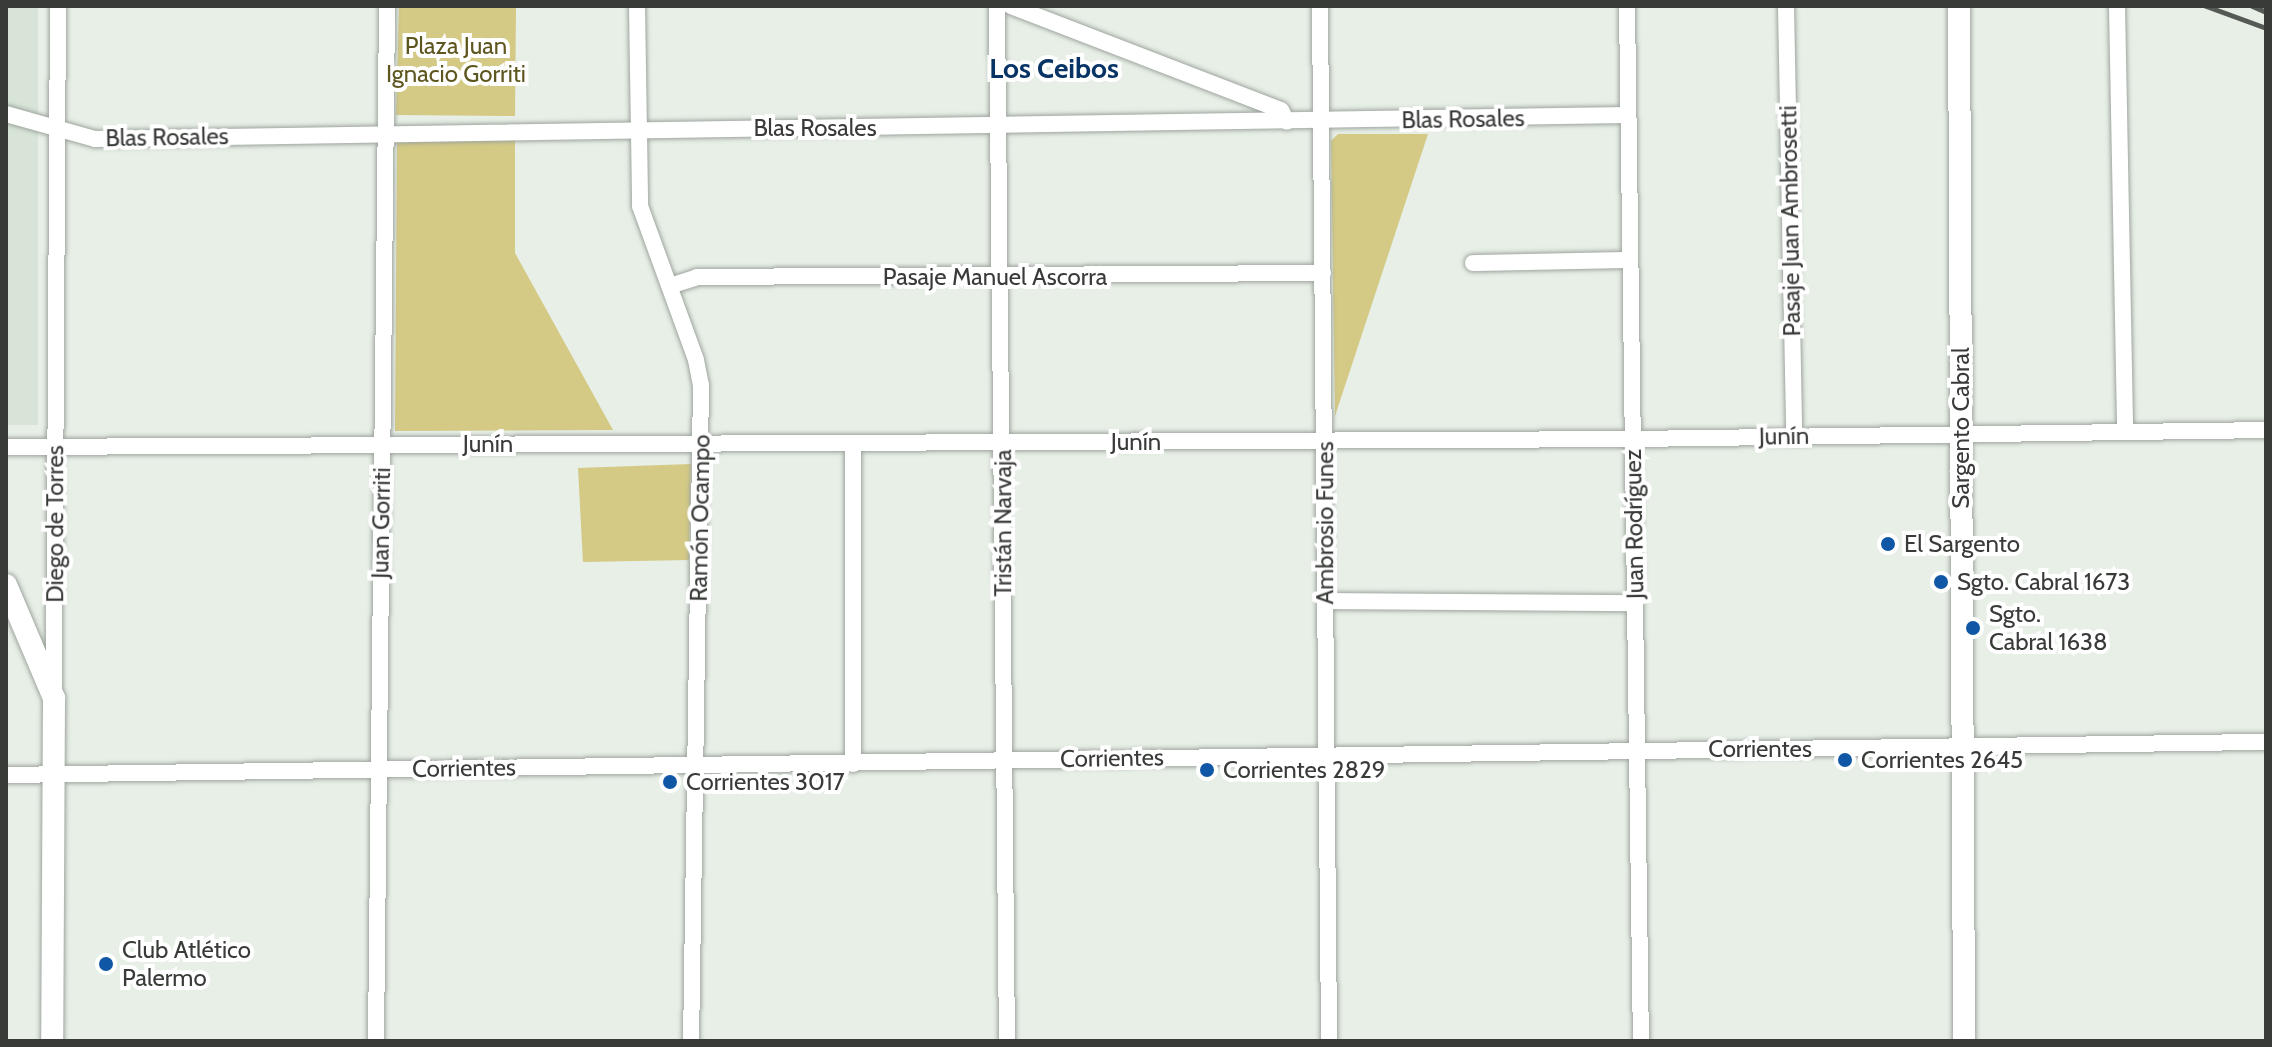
<!DOCTYPE html>
<meta charset="utf-8">
<style>
body{margin:0}
#map{position:relative;width:2272px;height:1047px;overflow:hidden;background:#e7efe7;font-family:Cabin,sans-serif}
div>[style]{position:absolute}
.built>*{inset:0;background:#d7e4d7}
.green>*{inset:0;background:#d4ca85}
.roads{filter:drop-shadow(0 0 2px #9ea59e) drop-shadow(0 0 2px #9ea59e)}
.street>*{height:16px;margin:-8px;padding:0 8px;transform-origin:8px;border-radius:8px;background:#fff}
.secondary>*{height:22px;margin:-11px;padding:0 11px;transform-origin:11px;border-radius:11px;background:#fff}
.rail>*{height:5px;margin:-2.5px;padding:0 2.5px;transform-origin:2.5px;border-radius:2.5px;background:#565a56}
.dots>*{width:22px;height:22px;translate:-50% -50%;box-sizing:border-box;border:4px solid #fff;border-radius:50%}
span{translate:-50% -50%;white-space:nowrap;text-align:center;line-height:1.15;-webkit-text-stroke:8px #fff;paint-order:stroke}
.park-label{font-size:24px;color:#5e561f}
.street-label{font-size:24px;color:#383b38}
.poi-label{font-size:24px;color:#383b38}
.left{translate:0 -50%;text-align:left}
.quarter-label{font-size:28px;color:#073365;font-weight:700}
.frame{position:absolute;inset:0;border:8px solid #383b38;pointer-events:none}
</style>
<div id="map">
<div class="built">
<div style="clip-path:polygon(6px 6px,38px 6px,38px 425px,6px 425px)"></div>
</div>
<div class="green">
<div style="clip-path:polygon(399px 6px,516px 6px,515px 116px,396px 115px)"></div>
<div style="clip-path:polygon(1338px 134px,1428px 134px,1335px 416px,1331px 141px)"></div>
<div style="clip-path:polygon(397px 140px,515px 140px,515px 253px,613px 430px,395px 431px)"></div>
<div style="clip-path:polygon(691px 464px,689px 560px,583px 562px,578px 468px)"></div>
</div>
<div class="roads">
<div class="street">
<div style="left:637px;top:6px;width:200px;rotate:89.1deg"></div>
<div style="left:640px;top:206px;width:164px;rotate:70deg"></div>
<div style="left:696px;top:360px;width:25px;rotate:79deg"></div>
<div style="left:701px;top:385px;width:656px;rotate:90.87deg"></div>
<div style="left:997px;top:6px;width:1035px;rotate:89.45deg"></div>
<div style="left:1011px;top:6px;width:289px;rotate:21.1deg"></div>
<div style="left:1281px;top:110px;width:13px;rotate:63deg"></div>
<div style="left:1320px;top:6px;width:1035px;rotate:89.5deg"></div>
<div style="left:1627px;top:6px;width:1035px;rotate:89.23deg"></div>
<div style="left:1786px;top:6px;width:430px;rotate:88.9deg"></div>
<div style="left:2117px;top:6px;width:426px;rotate:88.9deg"></div>
<div style="left:6px;top:114px;width:92px;rotate:15.7deg"></div>
<div style="left:95px;top:139px;width:1533px;rotate:-0.9deg"></div>
<div style="left:1473px;top:263px;width:157px;rotate:-1.1deg"></div>
<div style="left:670px;top:286px;width:28px;rotate:-18deg"></div>
<div style="left:697px;top:277px;width:626px;rotate:-0.37deg"></div>
<div style="left:6px;top:447px;width:1627px;rotate:-0.28deg"></div>
<div style="left:1633px;top:439px;width:633px;rotate:-0.81deg"></div>
<div style="left:1325px;top:601px;width:310px;rotate:0.4deg"></div>
<div style="left:54px;top:692px;width:686px;rotate:-89.67deg"></div>
<div style="left:853px;top:764px;width:321px;rotate:-90deg"></div>
<div style="left:6px;top:775px;width:2260px;rotate:-0.84deg"></div>
<div style="left:376px;top:1041px;width:1035px;rotate:-89.39deg"></div>
</div>
<div class="secondary">
<div style="left:1959px;top:6px;width:1035px;rotate:89.72deg"></div>
<div style="left:6px;top:585px;width:123px;rotate:67deg"></div>
<div style="left:54px;top:698px;width:343px;rotate:90.3deg"></div>
</div>
</div>
<div class="rail">
<div style="left:2206px;top:6px;width:64px;rotate:20.1deg"></div>
<div style="left:2252px;top:6px;width:15px;rotate:23deg"></div>
</div>
<div class="dots">
<div style="left:1888px;top:544px;background:#1057a6"></div>
<div style="left:1941px;top:582px;background:#1057a6"></div>
<div style="left:1973px;top:628px;background:#1057a6"></div>
<div style="left:1845px;top:760px;background:#1057a6"></div>
<div style="left:1207px;top:770px;background:#1057a6"></div>
<div style="left:670px;top:782px;background:#1057a6"></div>
<div style="left:106px;top:964px;background:#1057a6"></div>
</div>
<div class="park-label">
<span style="left:456px;top:60px">Plaza Juan<br>Ignacio Gorriti</span>
</div>
<div class="street-label">
<span style="left:1463px;top:119px;rotate:-1deg">Blas Rosales</span>
<span style="left:815px;top:128px">Blas Rosales</span>
<span style="left:167px;top:137px;rotate:-1deg">Blas Rosales</span>
<span style="left:1790px;top:221px;rotate:-91deg">Pasaje Juan Ambrosetti</span>
<span style="left:995px;top:277px">Pasaje Manuel Ascorra</span>
<span style="left:1961px;top:428px;rotate:-90deg">Sargento Cabral</span>
<span style="left:1784px;top:436px;rotate:-1deg">Junín</span>
<span style="left:1136px;top:442px">Junín</span>
<span style="left:488px;top:444px">Junín</span>
<span style="left:700px;top:518px;rotate:-89deg">Ramón Ocampo</span>
<span style="left:381px;top:523px;rotate:-89deg">Juan Gorriti</span>
<span style="left:1003px;top:523px;rotate:-90deg">Tristán Narvaja</span>
<span style="left:1325px;top:523px;rotate:-90deg">Ambrosio Funes</span>
<span style="left:55px;top:524px;rotate:-90deg">Diego de Torres</span>
<span style="left:1634px;top:524px;rotate:-91deg">Juan Rodríguez</span>
<span style="left:1760px;top:749px">Corrientes</span>
<span style="left:1112px;top:758px;rotate:-1deg">Corrientes</span>
<span style="left:464px;top:768px;rotate:-1deg">Corrientes</span>
</div>
<div class="poi-label">
<span class="left" style="left:1904px;top:544px">El Sargento</span>
<span class="left" style="left:1957px;top:582px">Sgto. Cabral 1673</span>
<span class="left" style="left:1989px;top:628px">Sgto.<br>Cabral 1638</span>
<span class="left" style="left:1861px;top:760px">Corrientes 2645</span>
<span class="left" style="left:1223px;top:770px">Corrientes 2829</span>
<span class="left" style="left:686px;top:782px">Corrientes 3017</span>
<span class="left" style="left:122px;top:964px">Club Atlético<br>Palermo</span>
</div>
<div class="quarter-label">
<span style="left:1054px;top:68px">Los Ceibos</span>
</div>
<div class="frame"></div>
</div>
